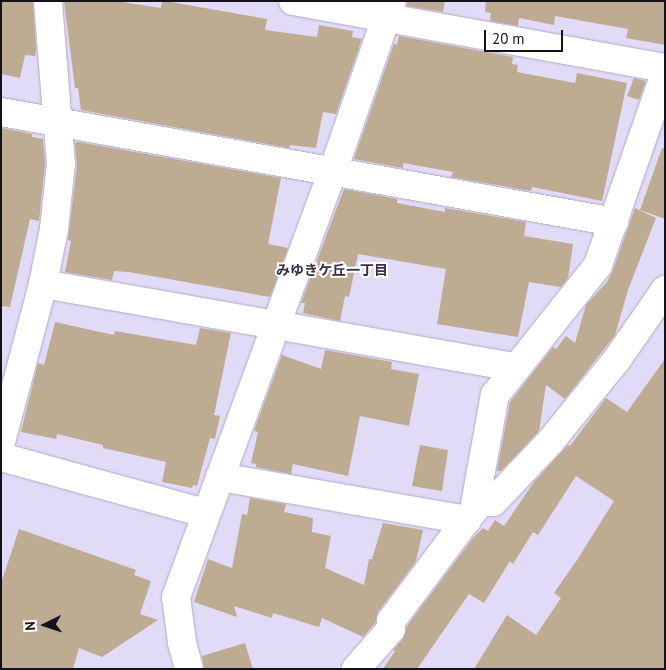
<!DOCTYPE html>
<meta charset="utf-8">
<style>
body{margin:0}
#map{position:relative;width:666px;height:670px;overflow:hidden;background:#e2dbf8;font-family:"PT Sans","Noto Sans JP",sans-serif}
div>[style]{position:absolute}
.building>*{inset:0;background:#bdab92}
.roads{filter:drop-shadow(0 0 1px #b0a9c5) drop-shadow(0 0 1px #b0a9c5)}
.street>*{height:28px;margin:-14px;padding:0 14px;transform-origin:14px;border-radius:14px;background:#fff}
span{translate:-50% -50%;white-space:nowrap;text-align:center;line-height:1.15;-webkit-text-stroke:4px #fff;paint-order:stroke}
.neighbourhood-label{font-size:14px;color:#362f46;font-weight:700}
.frame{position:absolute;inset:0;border:2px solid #14111b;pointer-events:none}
.north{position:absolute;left:20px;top:600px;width:50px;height:50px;-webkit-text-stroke:4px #fff;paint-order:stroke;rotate:266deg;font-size:14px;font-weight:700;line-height:20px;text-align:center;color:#14111b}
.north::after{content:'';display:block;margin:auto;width:18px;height:22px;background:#14111b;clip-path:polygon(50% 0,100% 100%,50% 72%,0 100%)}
.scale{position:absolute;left:484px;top:30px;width:79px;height:22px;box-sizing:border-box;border:2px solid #14111b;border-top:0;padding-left:6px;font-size:15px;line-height:18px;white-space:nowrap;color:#14111b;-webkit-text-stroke:4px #fff;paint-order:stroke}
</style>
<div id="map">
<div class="building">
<div style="clip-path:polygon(1px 1px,33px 1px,36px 50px,35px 56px,25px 55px,20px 78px,1px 74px)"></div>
<div style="clip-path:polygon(64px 1px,116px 1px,161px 8px,162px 1px,165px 1px,267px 19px,265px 30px,317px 37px,319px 25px,353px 31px,352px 37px,362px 39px,336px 114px,323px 112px,316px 148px,290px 145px,289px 148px,81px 110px,78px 88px,75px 88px)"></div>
<div style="clip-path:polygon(407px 1px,445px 1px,443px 12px,407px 6px)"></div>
<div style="clip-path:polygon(486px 1px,665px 1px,665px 45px,626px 38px,628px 29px,555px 16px,554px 25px,519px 18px,518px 26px,490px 21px,491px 13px,485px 12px)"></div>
<div style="clip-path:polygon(399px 36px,513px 57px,512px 64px,518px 65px,517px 72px,575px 83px,577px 73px,627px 83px,602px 201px,532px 187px,531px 191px,451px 177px,453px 172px,403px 163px,403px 168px,354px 159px,394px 44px,397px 45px)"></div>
<div style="clip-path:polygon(634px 78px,646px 81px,639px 100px,627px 96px)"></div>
<div style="clip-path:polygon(1px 128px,32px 134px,32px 137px,43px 139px,45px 164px,39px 221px,30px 219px,10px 307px,1px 306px)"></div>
<div style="clip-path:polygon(78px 142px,281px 178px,268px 244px,288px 248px,270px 297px,129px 272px,114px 271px,112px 280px,65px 272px,71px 241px,68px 240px,77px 166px,75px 143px)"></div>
<div style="clip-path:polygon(662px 148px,665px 148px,665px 219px,640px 210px)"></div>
<div style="clip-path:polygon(344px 189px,397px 199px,397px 203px,445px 212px,445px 208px,526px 222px,524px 236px,573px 244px,568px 278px,561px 287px,529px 282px,518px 337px,437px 324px,446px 269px,358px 254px,349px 297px,345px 296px,340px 321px,303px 313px,305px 303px,301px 303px)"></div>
<div style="clip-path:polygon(635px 208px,656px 218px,628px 290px,615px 335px,565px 399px,546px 385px,539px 431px,501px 471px,497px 471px,510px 402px,553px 347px,556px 349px,566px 336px,575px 343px,586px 305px,607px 282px,613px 270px)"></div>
<div style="clip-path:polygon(55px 322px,114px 335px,115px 331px,196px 345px,200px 328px,231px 333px,214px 415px,220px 416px,215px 439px,210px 438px,197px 486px,193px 485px,192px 488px,162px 482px,166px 462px,103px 448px,103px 445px,57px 434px,56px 439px,21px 432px,38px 363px,44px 365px)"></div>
<div style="clip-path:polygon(325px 350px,392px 362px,391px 369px,419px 374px,409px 426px,360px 416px,348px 476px,293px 464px,291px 474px,256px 467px,256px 464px,251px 463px,258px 432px,254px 431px,282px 355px,321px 369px)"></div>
<div style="clip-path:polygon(665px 359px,665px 669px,474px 669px,507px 615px,536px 635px,561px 598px,554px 593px,577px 560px,614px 501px,576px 476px,538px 535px,533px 532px,513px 564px,510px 561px,484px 603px,469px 594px,417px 669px,383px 669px,395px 651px,393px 650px,403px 639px,407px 626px,473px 538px,483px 528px,488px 531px,495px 520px,504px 526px,534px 482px,568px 445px,570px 446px,606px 398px,627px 412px)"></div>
<div style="clip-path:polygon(420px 445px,448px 450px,442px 491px,412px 486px)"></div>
<div style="clip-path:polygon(250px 498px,286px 504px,284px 512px,313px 518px,312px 532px,331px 536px,325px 568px,364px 585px,369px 559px,372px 559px,383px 523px,423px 530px,416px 561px,378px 612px,375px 623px,363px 637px,322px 618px,319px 627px,273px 613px,272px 618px,234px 606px,237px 617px,194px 602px,208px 559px,232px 568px,242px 514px,247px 515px)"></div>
<div style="clip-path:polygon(19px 529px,136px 570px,134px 575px,151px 581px,140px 614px,158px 620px,102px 657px,79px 648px,73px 669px,1px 669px,1px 583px)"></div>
<div style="clip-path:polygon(245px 643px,253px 669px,204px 669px,202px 656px)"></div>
</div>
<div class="roads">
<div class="street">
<div style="left:293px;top:1px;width:378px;rotate:10.2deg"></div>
<div style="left:1px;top:112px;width:623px;rotate:10.17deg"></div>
<div style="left:43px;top:284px;width:481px;rotate:10deg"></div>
<div style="left:1px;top:442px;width:163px;rotate:-75.1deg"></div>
<div style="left:43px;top:284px;width:56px;rotate:-78.7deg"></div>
<div style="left:54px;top:229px;width:65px;rotate:-83.9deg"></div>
<div style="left:61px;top:164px;width:164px;rotate:-94.6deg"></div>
<div style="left:1px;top:457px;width:212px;rotate:15.4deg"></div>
<div style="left:220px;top:477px;width:251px;rotate:9.9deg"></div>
<div style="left:474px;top:510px;width:117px;rotate:-79.7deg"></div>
<div style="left:495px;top:395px;width:166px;rotate:-51.6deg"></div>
<div style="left:598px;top:265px;width:202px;rotate:-70.7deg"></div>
<div style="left:189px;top:669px;width:28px;rotate:-105deg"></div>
<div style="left:182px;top:642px;width:45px;rotate:-97.6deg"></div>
<div style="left:176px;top:597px;width:454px;rotate:-69.8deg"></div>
<div style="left:333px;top:171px;width:180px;rotate:-70.9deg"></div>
<div style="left:356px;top:669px;width:53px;rotate:-48.8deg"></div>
<div style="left:391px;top:629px;width:8px;rotate:-90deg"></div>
<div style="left:391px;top:621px;width:139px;rotate:-53.2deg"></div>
<div style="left:474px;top:510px;width:13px;rotate:-48deg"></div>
<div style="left:483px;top:500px;width:10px;rotate:11deg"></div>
<div style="left:493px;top:502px;width:83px;rotate:-46.5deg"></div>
<div style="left:550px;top:442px;width:108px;rotate:-51deg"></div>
<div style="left:618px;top:358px;width:83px;rotate:-55.3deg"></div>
</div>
</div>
<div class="neighbourhood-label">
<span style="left:332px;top:270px">みゆきケ丘一丁目</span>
</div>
<div class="frame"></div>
<div class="north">N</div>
<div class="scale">20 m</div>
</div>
